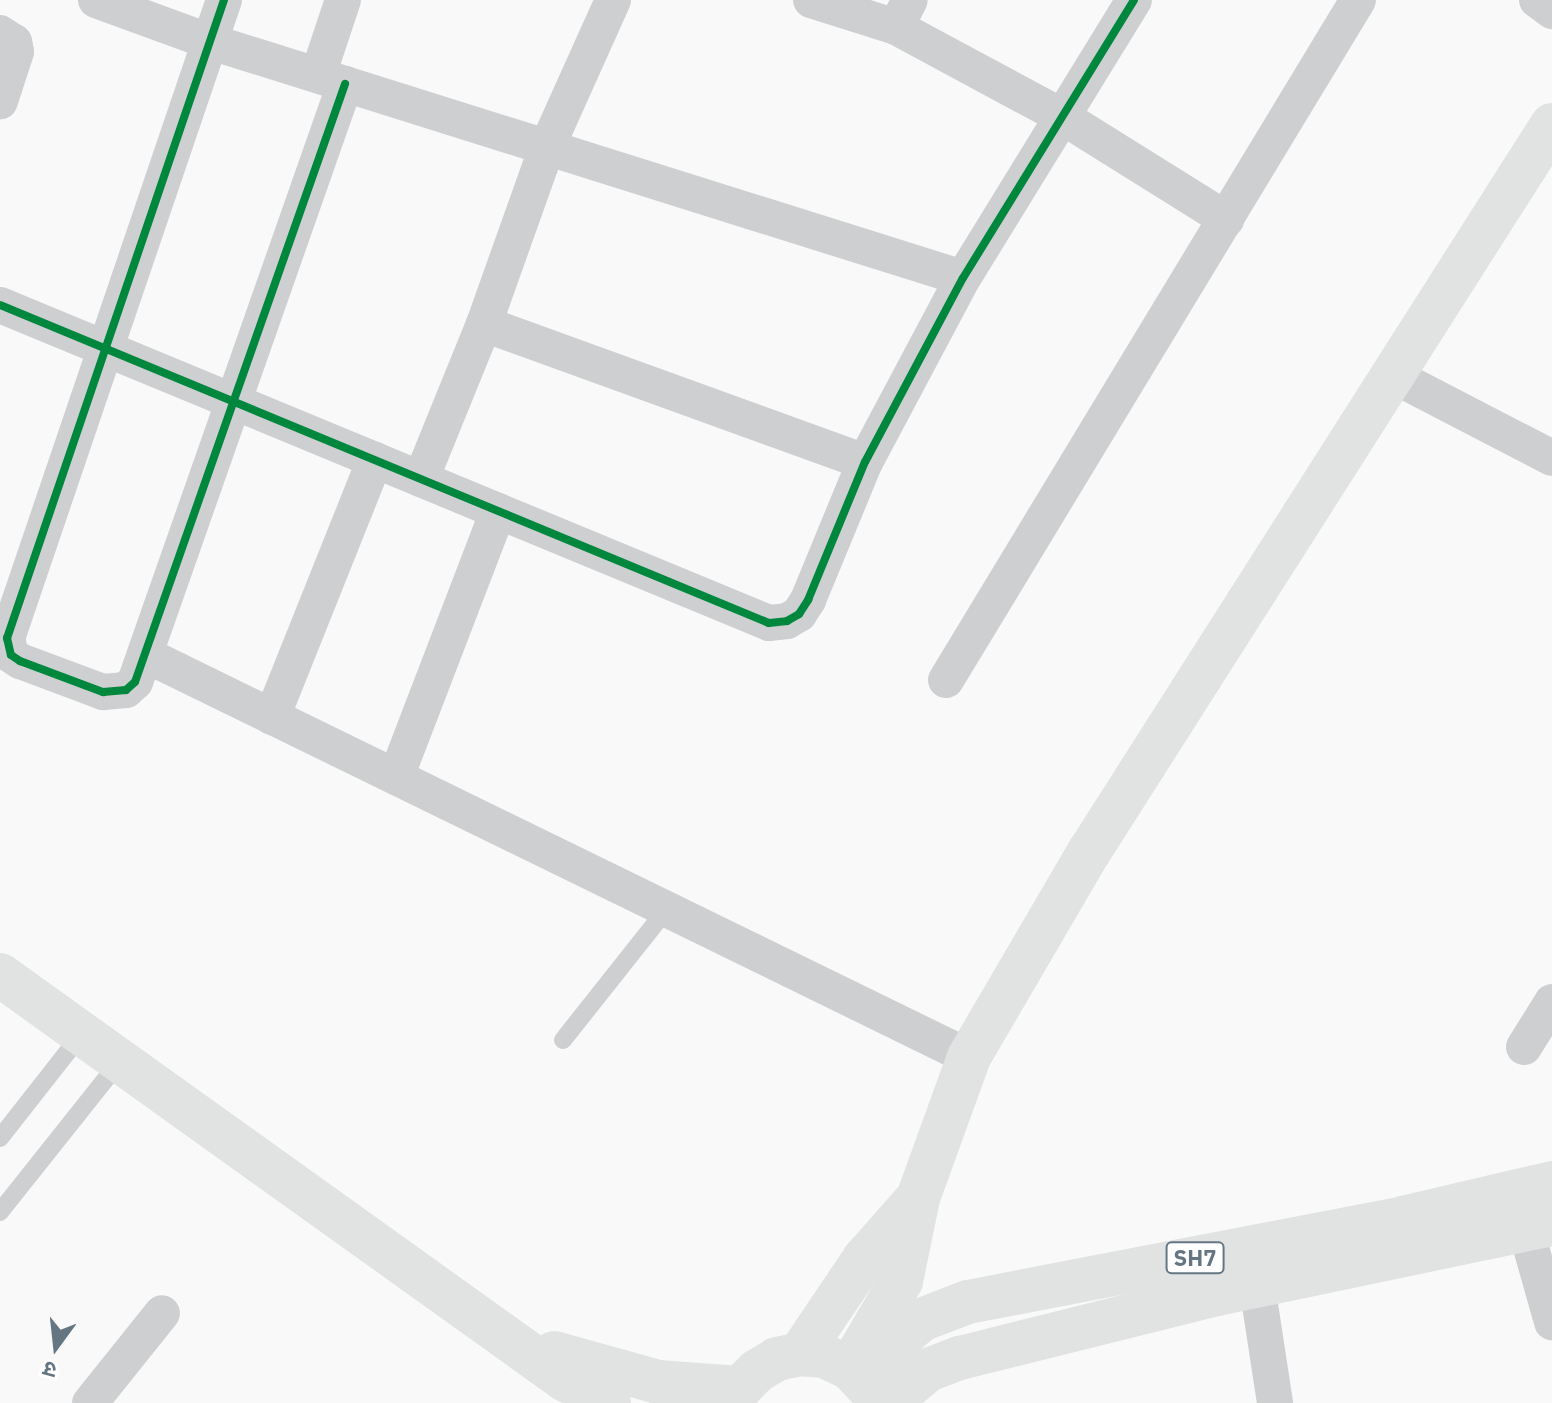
<!DOCTYPE html>
<meta charset="utf-8">
<style>
body{margin:0}
#map{position:relative;width:1552px;height:1403px;overflow:hidden;background:#f9f9f9;font-family:"IBM Plex Sans","Noto Sans Devanagari",sans-serif}
div>[style]{position:absolute}
.lane>*{height:18px;margin:-9px;padding:0 9px;transform-origin:9px;border-radius:9px;background:#cecfd0}
.street>*{height:36px;margin:-18px;padding:0 18px;transform-origin:18px;border-radius:18px;background:#cecfd0}
.secondary>*{height:44px;margin:-22px;padding:0 22px;transform-origin:22px;border-radius:22px;background:#e1e2e2}
.primary>*{height:44px;margin:-22px;padding:0 22px;transform-origin:22px;border-radius:22px;background:#e1e2e2}
.cycleway>*{height:8px;margin:-4px;padding:0 4px;transform-origin:4px;border-radius:4px;background:#00873e}
span{translate:-50% -50%;white-space:nowrap;text-align:center;line-height:1.15;-webkit-text-stroke:8px #fff;paint-order:stroke}
.shield-label span{padding:2px 6px;background:#fff;border:2px solid;border-radius:6px;-webkit-text-stroke-width:0}
.shield-label{font-size:22px;color:#657683;font-weight:700}
.north{position:absolute;left:16px;top:1307px;width:80px;height:80px;-webkit-text-stroke:6px #fff;paint-order:stroke;rotate:195deg;font-size:22px;font-weight:700;line-height:32px;text-align:center;color:#657683}
.north::after{content:'';display:block;margin:auto;width:28px;height:36px;background:#657683;clip-path:polygon(50% 0,100% 100%,50% 72%,0 100%)}
</style>
<div id="map">
<div class="lane">
<div style="left:563px;top:1040px;width:167px;rotate:-51.6deg"></div>
<div style="left:0;top:1138px;width:130px;rotate:-51.9deg"></div>
<div style="left:0;top:1212px;width:193px;rotate:-51.5deg"></div>
</div>
<div class="street">
<div style="left:96px;top:0;width:119px;rotate:20.1deg"></div>
<div style="left:208px;top:41px;width:791px;rotate:17.43deg"></div>
<div style="left:224px;top:0;width:674px;rotate:108.78deg"></div>
<div style="left:7px;top:638px;width:17px;rotate:77deg"></div>
<div style="left:11px;top:655px;width:11px;rotate:34deg"></div>
<div style="left:20px;top:661px;width:89px;rotate:20.5deg"></div>
<div style="left:103px;top:692px;width:23px;rotate:-5deg"></div>
<div style="left:126px;top:690px;width:12px;rotate:-42deg"></div>
<div style="left:135px;top:682px;width:634px;rotate:-70.65deg"></div>
<div style="left:811px;top:0;width:89px;rotate:17.6deg"></div>
<div style="left:896px;top:27px;width:30px;rotate:-63deg"></div>
<div style="left:1537px;top:0;width:19px;rotate:36deg"></div>
<div style="left:896px;top:27px;width:187px;rotate:28.3deg"></div>
<div style="left:1061px;top:116px;width:195px;rotate:32deg"></div>
<div style="left:0;top:33px;width:17px;rotate:33deg"></div>
<div style="left:14px;top:42px;width:10px;rotate:79deg"></div>
<div style="left:16px;top:52px;width:52px;rotate:108.1deg"></div>
<div style="left:318px;top:75px;width:79px;rotate:-71.6deg"></div>
<div style="left:0;top:305px;width:832px;rotate:22.47deg"></div>
<div style="left:769px;top:623px;width:18px;rotate:-6deg"></div>
<div style="left:787px;top:621px;width:14px;rotate:-30deg"></div>
<div style="left:799px;top:614px;width:17px;rotate:-57deg"></div>
<div style="left:808px;top:600px;width:149px;rotate:-67.6deg"></div>
<div style="left:865px;top:462px;width:208px;rotate:-62deg"></div>
<div style="left:963px;top:278px;width:326px;rotate:-58.4deg"></div>
<div style="left:484px;top:324px;width:405px;rotate:19.9deg"></div>
<div style="left:1394px;top:376px;width:178px;rotate:27.4deg"></div>
<div style="left:421px;top:479px;width:167px;rotate:-67.9deg"></div>
<div style="left:484px;top:324px;width:188px;rotate:-70.4deg"></div>
<div style="left:547px;top:147px;width:161px;rotate:-65.8deg"></div>
<div style="left:146px;top:655px;width:916px;rotate:26.03deg"></div>
<div style="left:946px;top:680px;width:795px;rotate:-58.79deg"></div>
<div style="left:272px;top:717px;width:277px;rotate:-68.2deg"></div>
<div style="left:396px;top:777px;width:285px;rotate:-69deg"></div>
<div style="left:1524px;top:1047px;width:53px;rotate:-58.1deg"></div>
<div style="left:1526px;top:1230px;width:96px;rotate:74.2deg"></div>
<div style="left:1257px;top:1285px;width:119px;rotate:81.3deg"></div>
<div style="left:90px;top:1403px;width:115px;rotate:-51.3deg"></div>
</div>
<div class="secondary">
<div style="left:0;top:975px;width:694px;rotate:35.61deg"></div>
<div style="left:564px;top:1379px;width:51px;rotate:28.1deg"></div>
<div style="left:554px;top:1353px;width:108px;rotate:15.6deg"></div>
<div style="left:658px;top:1382px;width:82px;rotate:4.2deg"></div>
<div style="left:800px;top:1354px;width:115px;rotate:-56deg"></div>
<div style="left:864px;top:1259px;width:79px;rotate:-48.6deg"></div>
<div style="left:850px;top:1368px;width:101px;rotate:-59.6deg"></div>
<div style="left:901px;top:1281px;width:85px;rotate:-78.4deg"></div>
<div style="left:918px;top:1198px;width:150px;rotate:-70.1deg"></div>
<div style="left:969px;top:1057px;width:238px;rotate:-59.7deg"></div>
<div style="left:1089px;top:852px;width:862px;rotate:-57.51deg"></div>
</div>
<div class="primary">
<div style="left:858px;top:1374px;width:83px;rotate:-40.6deg"></div>
<div style="left:921px;top:1320px;width:50px;rotate:-21deg"></div>
<div style="left:968px;top:1302px;width:443px;rotate:-10.9deg"></div>
<div style="left:1403px;top:1218px;width:153px;rotate:-13.2deg"></div>
<div style="left:733px;top:1403px;width:17px;rotate:-65deg"></div>
<div style="left:740px;top:1388px;width:24px;rotate:-45deg"></div>
<div style="left:757px;top:1371px;width:23px;rotate:-31deg"></div>
<div style="left:777px;top:1359px;width:24px;rotate:-12deg"></div>
<div style="left:800px;top:1354px;width:24px;rotate:5deg"></div>
<div style="left:824px;top:1356px;width:29px;rotate:25deg"></div>
<div style="left:850px;top:1368px;width:37px;rotate:47deg"></div>
<div style="left:896px;top:1403px;width:8px;rotate:-76deg"></div>
<div style="left:898px;top:1395px;width:39px;rotate:-40deg"></div>
<div style="left:928px;top:1370px;width:34px;rotate:-21deg"></div>
<div style="left:960px;top:1358px;width:265px;rotate:-14deg"></div>
<div style="left:1217px;top:1294px;width:342px;rotate:-11.8deg"></div>
</div>
<div class="cycleway">
<div style="left:224px;top:0;width:674px;rotate:108.78deg"></div>
<div style="left:7px;top:638px;width:17px;rotate:77deg"></div>
<div style="left:11px;top:655px;width:11px;rotate:34deg"></div>
<div style="left:20px;top:661px;width:89px;rotate:20.5deg"></div>
<div style="left:103px;top:692px;width:23px;rotate:-5deg"></div>
<div style="left:126px;top:690px;width:12px;rotate:-42deg"></div>
<div style="left:135px;top:682px;width:634px;rotate:-70.65deg"></div>
<div style="left:0;top:305px;width:832px;rotate:22.47deg"></div>
<div style="left:769px;top:623px;width:18px;rotate:-6deg"></div>
<div style="left:787px;top:621px;width:14px;rotate:-30deg"></div>
<div style="left:799px;top:614px;width:17px;rotate:-57deg"></div>
<div style="left:808px;top:600px;width:149px;rotate:-67.6deg"></div>
<div style="left:865px;top:462px;width:208px;rotate:-62deg"></div>
<div style="left:963px;top:278px;width:326px;rotate:-58.4deg"></div>
</div>
<div class="shield-label">
<span style="left:1195px;top:1258px">SH7</span>
</div>
<div class="north">उ</div>
</div>
